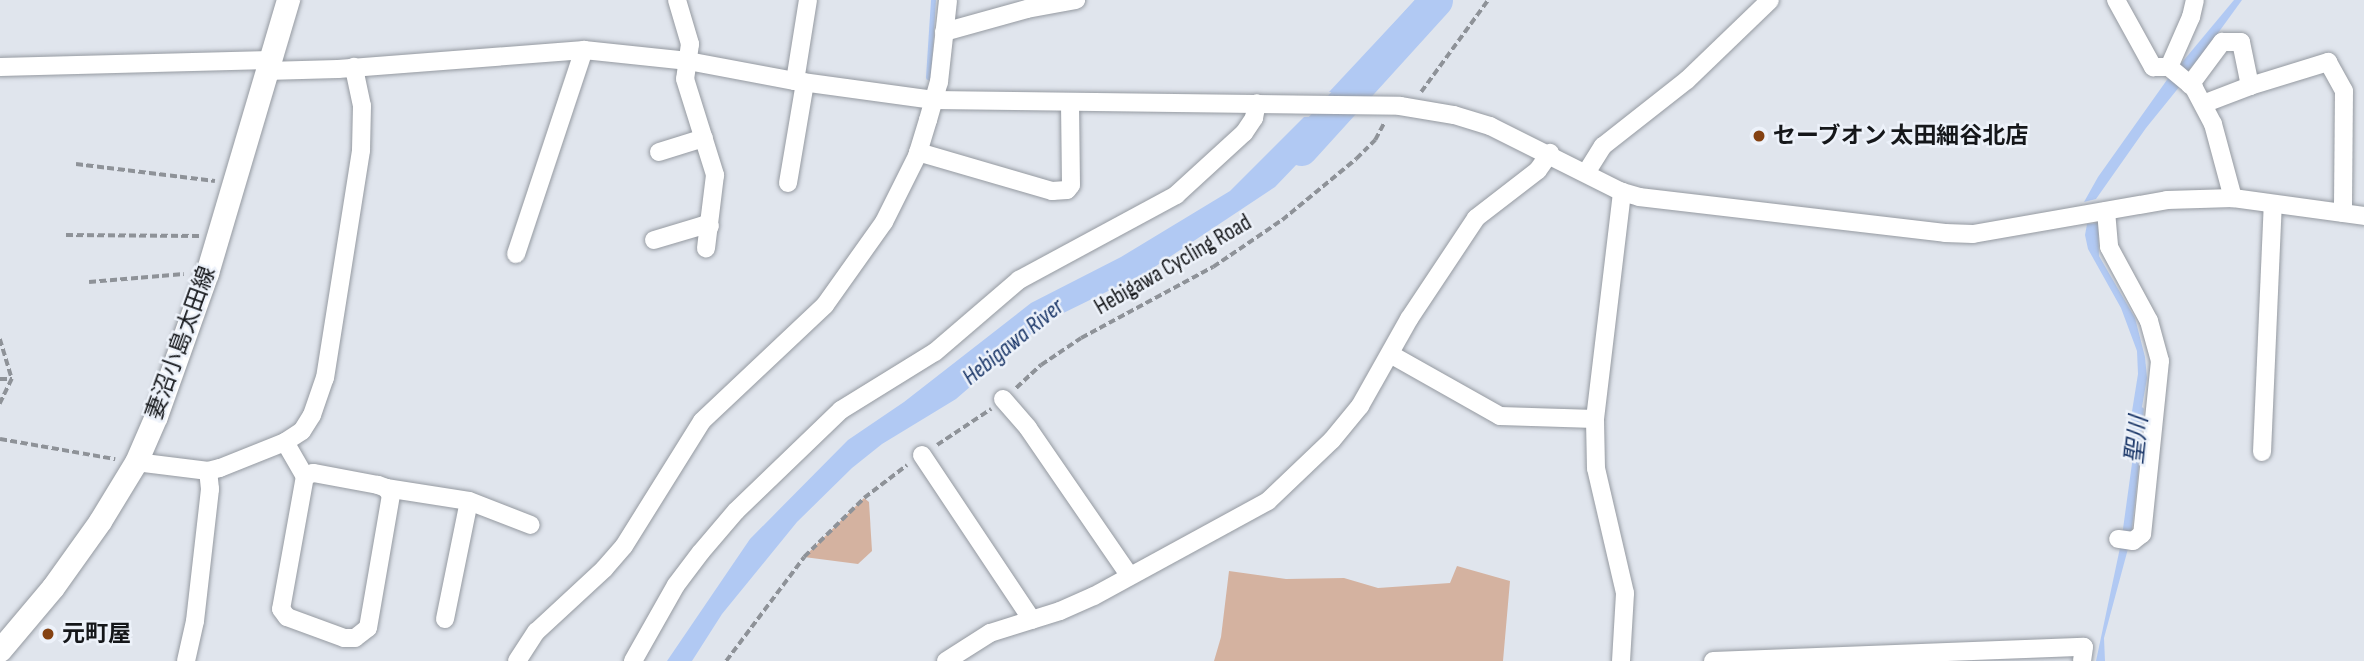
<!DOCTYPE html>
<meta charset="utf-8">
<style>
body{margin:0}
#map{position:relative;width:2364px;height:661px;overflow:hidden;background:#e0e5ed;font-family:"Sofia Sans Condensed","Noto Sans JP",sans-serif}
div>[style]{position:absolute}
.green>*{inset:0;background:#d4b2a0}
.water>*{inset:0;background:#b1c9f3}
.stream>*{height:5px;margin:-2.5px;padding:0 2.5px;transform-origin:2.5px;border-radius:2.5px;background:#b1c9f3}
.river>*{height:33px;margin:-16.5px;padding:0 16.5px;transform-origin:16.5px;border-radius:16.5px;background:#b1c9f3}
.path>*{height:3.5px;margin-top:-1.75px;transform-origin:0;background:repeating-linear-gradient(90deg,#8e9298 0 7px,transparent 0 10.5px)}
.roads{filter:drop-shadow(0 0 2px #959aa1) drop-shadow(0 0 2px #959aa1)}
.minor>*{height:18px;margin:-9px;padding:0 9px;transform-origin:9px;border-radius:9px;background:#fff}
.major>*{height:23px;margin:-11.5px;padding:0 11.5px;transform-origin:11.5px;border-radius:11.5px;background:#fff}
.dots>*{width:19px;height:19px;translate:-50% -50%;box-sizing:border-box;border:4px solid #edf2fa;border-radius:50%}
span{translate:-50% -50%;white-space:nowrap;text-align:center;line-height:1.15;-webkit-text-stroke:5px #edf2fa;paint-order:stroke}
.poi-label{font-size:23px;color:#15171a;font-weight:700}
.left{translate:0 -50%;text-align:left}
.street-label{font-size:23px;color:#15171a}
.water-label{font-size:24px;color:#1a3668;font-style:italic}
</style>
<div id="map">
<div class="green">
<div style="clip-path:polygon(864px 498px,869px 502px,872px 551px,858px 564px,804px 557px)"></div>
<div style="clip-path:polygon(1457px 566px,1510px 581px,1503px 661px,1214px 661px,1221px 637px,1229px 571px,1286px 579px,1344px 578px,1378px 588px,1450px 583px)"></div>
</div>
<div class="water">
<div style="clip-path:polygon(1415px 0,1447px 0,1410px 44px,1362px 94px,1329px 92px)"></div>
<div style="clip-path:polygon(2234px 0,2242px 0,2205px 51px,2187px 72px,2179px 66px)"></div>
<div style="clip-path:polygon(2169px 77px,2180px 86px,2146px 128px,2096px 199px,2084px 202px,2098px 177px)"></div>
<div style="clip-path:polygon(1343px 116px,1275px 187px,1147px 272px,1045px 322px,956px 399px,882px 444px,852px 468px,797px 522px,722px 614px,692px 661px,667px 661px,750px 539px,848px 440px,904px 402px,1031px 303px,1121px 257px,1230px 191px,1304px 117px)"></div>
<div style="clip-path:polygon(2098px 223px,2099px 256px,2135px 318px,2145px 357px,2147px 378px,2138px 430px,2141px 447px,2131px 537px,2122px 536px,2134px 449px,2129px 430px,2138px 374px,2137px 351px,2121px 308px,2088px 249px,2085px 235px,2087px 224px)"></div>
<div style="clip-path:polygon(2121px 543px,2129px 545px,2104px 638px,2105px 661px,2096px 661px)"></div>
</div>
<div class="stream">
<div style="left:928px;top:77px;width:77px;rotate:-86.3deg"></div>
<div style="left:2138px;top:441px;width:32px;rotate:-85deg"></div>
</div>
<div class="river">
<div style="left:1301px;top:149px;width:201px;rotate:-47.8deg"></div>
</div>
<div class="path">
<div style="left:1421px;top:92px;width:114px;rotate:-53.9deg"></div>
<div style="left:76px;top:164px;width:140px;rotate:7deg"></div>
<div style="left:66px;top:235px;width:133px;rotate:0.4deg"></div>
<div style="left:89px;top:282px;width:95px;rotate:-4.8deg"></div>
<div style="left:0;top:339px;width:42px;rotate:73.3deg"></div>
<div style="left:12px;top:379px;width:28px;rotate:116deg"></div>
<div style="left:0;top:379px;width:12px"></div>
<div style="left:1016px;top:388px;width:34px;rotate:-43deg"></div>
<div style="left:1041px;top:365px;width:48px;rotate:-34deg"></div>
<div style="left:1081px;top:338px;width:150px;rotate:-28.3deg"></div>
<div style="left:1213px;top:267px;width:83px;rotate:-34.3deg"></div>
<div style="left:1282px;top:220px;width:96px;rotate:-39.5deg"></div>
<div style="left:1356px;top:159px;width:27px;rotate:-45deg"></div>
<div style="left:1375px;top:140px;width:19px;rotate:-62deg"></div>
<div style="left:0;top:439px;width:117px;rotate:9.9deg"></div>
<div style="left:937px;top:445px;width:65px;rotate:-33.7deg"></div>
<div style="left:726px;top:661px;width:130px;rotate:-53.1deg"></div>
<div style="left:804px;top:557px;width:84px;rotate:-44.5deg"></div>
<div style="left:864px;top:498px;width:54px;rotate:-37.5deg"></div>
</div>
<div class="roads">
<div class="minor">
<div style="left:677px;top:0;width:46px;rotate:73.5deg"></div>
<div style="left:690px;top:44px;width:35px;rotate:98deg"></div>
<div style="left:685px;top:79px;width:101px;rotate:72.6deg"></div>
<div style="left:715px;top:175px;width:74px;rotate:97deg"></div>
<div style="left:2116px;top:0;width:77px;rotate:61.1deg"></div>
<div style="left:2153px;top:67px;width:16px"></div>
<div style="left:2169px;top:67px;width:33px;rotate:40deg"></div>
<div style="left:2194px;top:88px;width:41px;rotate:62.2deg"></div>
<div style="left:2213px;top:124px;width:77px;rotate:74.9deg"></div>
<div style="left:944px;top:32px;width:86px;rotate:-15.5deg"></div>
<div style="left:1027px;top:9px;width:50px;rotate:-10.4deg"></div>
<div style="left:0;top:67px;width:270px;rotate:-1.5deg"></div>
<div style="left:2169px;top:67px;width:55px;rotate:-66.3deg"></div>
<div style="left:2191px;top:17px;width:17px;rotate:-77deg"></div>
<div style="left:266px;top:71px;width:72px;rotate:-1.6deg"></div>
<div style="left:338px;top:69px;width:247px;rotate:-4.4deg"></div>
<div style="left:584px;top:50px;width:105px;rotate:6deg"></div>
<div style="left:688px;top:61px;width:109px;rotate:10.6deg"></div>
<div style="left:795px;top:81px;width:140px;rotate:7.8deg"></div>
<div style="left:934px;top:100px;width:466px;rotate:0.7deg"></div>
<div style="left:1400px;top:106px;width:55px;rotate:9.5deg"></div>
<div style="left:1454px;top:115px;width:38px;rotate:17deg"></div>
<div style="left:1490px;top:126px;width:148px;rotate:26.6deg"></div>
<div style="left:1622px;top:192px;width:18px;rotate:16deg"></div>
<div style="left:1639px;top:197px;width:308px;rotate:6.7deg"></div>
<div style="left:1945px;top:233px;width:28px;rotate:2deg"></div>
<div style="left:1973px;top:234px;width:197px;rotate:-9.9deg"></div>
<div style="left:2167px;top:200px;width:66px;rotate:-1.7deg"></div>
<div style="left:2233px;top:198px;width:132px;rotate:7.8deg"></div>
<div style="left:795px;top:81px;width:82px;rotate:-80.9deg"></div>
<div style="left:2190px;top:85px;width:54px;rotate:-53.3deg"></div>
<div style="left:2222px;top:42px;width:19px"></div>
<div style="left:2241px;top:42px;width:45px;rotate:78.4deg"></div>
<div style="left:2250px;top:86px;width:50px;rotate:159deg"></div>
<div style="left:2250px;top:86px;width:82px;rotate:-17.1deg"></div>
<div style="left:2328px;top:62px;width:33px;rotate:61deg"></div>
<div style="left:2344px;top:91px;width:122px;rotate:90.5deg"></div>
<div style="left:659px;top:152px;width:47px;rotate:-17.3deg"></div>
<div style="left:918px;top:152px;width:140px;rotate:16.2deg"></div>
<div style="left:1052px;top:191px;width:15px;rotate:-4deg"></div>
<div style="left:1067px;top:190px;width:6px;rotate:-51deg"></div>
<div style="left:1071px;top:185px;width:83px;rotate:-90.7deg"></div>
<div style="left:1586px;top:173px;width:32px;rotate:-58deg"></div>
<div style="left:1603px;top:146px;width:107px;rotate:-38.2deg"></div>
<div style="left:1687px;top:80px;width:115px;rotate:-43.9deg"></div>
<div style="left:788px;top:183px;width:102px;rotate:-80.4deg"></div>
<div style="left:2106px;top:211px;width:36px;rotate:85deg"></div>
<div style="left:2109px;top:247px;width:84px;rotate:61.6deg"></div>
<div style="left:2149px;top:321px;width:41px;rotate:74.6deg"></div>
<div style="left:2160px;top:361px;width:174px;rotate:95.9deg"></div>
<div style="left:2142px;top:534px;width:11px;rotate:142deg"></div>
<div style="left:2133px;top:541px;width:15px;rotate:-172deg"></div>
<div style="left:654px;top:240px;width:52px;rotate:-16.7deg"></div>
<div style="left:704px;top:225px;width:6px;rotate:9deg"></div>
<div style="left:516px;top:254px;width:215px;rotate:-71.6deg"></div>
<div style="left:1390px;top:354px;width:126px;rotate:29.4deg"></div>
<div style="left:1500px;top:416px;width:95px;rotate:1.8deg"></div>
<div style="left:1003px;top:399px;width:38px;rotate:49deg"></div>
<div style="left:1028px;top:428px;width:178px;rotate:55.5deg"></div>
<div style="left:285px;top:442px;width:39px;rotate:60deg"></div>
<div style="left:305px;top:476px;width:135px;rotate:100.2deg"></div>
<div style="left:281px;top:609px;width:10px;rotate:53deg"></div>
<div style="left:287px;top:617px;width:61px;rotate:20.2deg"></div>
<div style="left:344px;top:638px;width:11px"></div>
<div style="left:355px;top:638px;width:16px;rotate:-38deg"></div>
<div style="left:368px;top:628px;width:135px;rotate:-80.2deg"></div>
<div style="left:391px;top:495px;width:9px;rotate:-126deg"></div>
<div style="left:386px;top:488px;width:9px;rotate:-159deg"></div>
<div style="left:378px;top:485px;width:66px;rotate:-169.5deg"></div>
<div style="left:313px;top:473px;width:9px;rotate:159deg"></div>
<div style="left:2262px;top:452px;width:248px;rotate:-87.5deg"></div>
<div style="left:922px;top:455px;width:198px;rotate:56.3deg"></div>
<div style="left:136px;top:462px;width:73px;rotate:7.1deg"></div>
<div style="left:208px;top:471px;width:12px;rotate:-14deg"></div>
<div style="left:220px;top:468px;width:70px;rotate:-21.8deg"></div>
<div style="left:285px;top:442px;width:20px;rotate:-33deg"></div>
<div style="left:302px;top:431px;width:19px;rotate:-58deg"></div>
<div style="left:312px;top:415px;width:39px;rotate:-71deg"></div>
<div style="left:325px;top:378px;width:231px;rotate:-81deg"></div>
<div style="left:361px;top:150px;width:44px;rotate:-88.7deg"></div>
<div style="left:362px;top:106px;width:40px;rotate:-102deg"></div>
<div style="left:386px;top:488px;width:84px;rotate:8.9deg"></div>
<div style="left:469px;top:501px;width:66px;rotate:21.2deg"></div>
<div style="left:445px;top:619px;width:120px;rotate:-78.5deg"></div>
<div style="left:186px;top:661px;width:41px;rotate:-77.3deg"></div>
<div style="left:195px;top:621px;width:133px;rotate:-83.5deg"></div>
<div style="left:210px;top:489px;width:18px;rotate:-96deg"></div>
<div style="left:517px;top:661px;width:35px;rotate:-57deg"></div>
<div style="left:536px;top:632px;width:93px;rotate:-42.8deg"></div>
<div style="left:604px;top:569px;width:30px;rotate:-49deg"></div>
<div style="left:624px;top:546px;width:147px;rotate:-58deg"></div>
<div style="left:702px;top:421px;width:169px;rotate:-43.3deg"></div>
<div style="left:825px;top:305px;width:102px;rotate:-54.6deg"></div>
<div style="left:884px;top:222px;width:74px;rotate:-63.4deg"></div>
<div style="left:917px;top:156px;width:38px;rotate:-73deg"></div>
<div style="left:928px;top:120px;width:40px;rotate:-74deg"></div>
<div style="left:939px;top:82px;width:82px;rotate:-83.7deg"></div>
<div style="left:633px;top:661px;width:87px;rotate:-60.5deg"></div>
<div style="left:676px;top:585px;width:41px;rotate:-52.9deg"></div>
<div style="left:701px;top:552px;width:54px;rotate:-49.5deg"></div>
<div style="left:736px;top:511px;width:146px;rotate:-43.9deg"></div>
<div style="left:841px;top:410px;width:110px;rotate:-31.7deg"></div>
<div style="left:935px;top:352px;width:111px;rotate:-40.6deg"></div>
<div style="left:1019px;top:280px;width:179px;rotate:-28.4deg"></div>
<div style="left:1176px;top:195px;width:92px;rotate:-42.4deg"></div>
<div style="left:1244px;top:133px;width:18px;rotate:-56deg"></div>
<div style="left:1254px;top:118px;width:15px;rotate:-79deg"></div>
<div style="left:946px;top:661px;width:52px;rotate:-32.5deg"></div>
<div style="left:990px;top:633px;width:73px;rotate:-17.4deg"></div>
<div style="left:1060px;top:611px;width:37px;rotate:-24deg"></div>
<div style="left:1094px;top:596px;width:198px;rotate:-28.6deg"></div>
<div style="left:1268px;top:501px;width:88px;rotate:-43.6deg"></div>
<div style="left:1332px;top:440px;width:44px;rotate:-50.5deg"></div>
<div style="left:1360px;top:406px;width:100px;rotate:-60.6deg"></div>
<div style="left:1409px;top:319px;width:121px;rotate:-56.4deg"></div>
<div style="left:1476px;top:218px;width:78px;rotate:-37.7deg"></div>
<div style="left:1538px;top:170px;width:21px;rotate:-55deg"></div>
<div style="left:1621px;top:661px;width:68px;rotate:-86.6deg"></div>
<div style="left:1625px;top:593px;width:128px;rotate:-103.1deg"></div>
<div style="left:1596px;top:468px;width:49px;rotate:-91.2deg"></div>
<div style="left:1595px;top:419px;width:229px;rotate:-83.2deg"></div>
<div style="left:1713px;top:661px;width:371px;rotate:-2.2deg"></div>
<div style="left:2084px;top:647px;width:14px;rotate:98deg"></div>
</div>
<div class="major">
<div style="left:0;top:650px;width:82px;rotate:-49.9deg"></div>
<div style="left:53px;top:587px;width:81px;rotate:-54.5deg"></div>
<div style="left:100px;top:521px;width:69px;rotate:-58.6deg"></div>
<div style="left:136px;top:462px;width:50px;rotate:-66.5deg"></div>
<div style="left:156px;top:416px;width:152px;rotate:-70.4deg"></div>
<div style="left:207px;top:273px;width:285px;rotate:-73.5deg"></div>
</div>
</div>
<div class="dots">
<div style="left:1759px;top:136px;background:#844112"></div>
<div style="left:48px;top:634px;background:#844112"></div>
</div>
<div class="poi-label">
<span class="left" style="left:1773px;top:136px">セーブオン 太田細谷北店</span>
<span class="left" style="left:62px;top:634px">元町屋</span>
</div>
<div class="street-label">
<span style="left:1173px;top:265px;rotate:-30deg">Hebigawa Cycling Road</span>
<span style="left:181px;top:343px;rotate:-70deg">妻沼小島太田線</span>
</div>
<div class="water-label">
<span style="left:1013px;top:342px;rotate:-39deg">Hebigawa River</span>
<span style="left:2137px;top:440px;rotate:-84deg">聖川</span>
</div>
</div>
